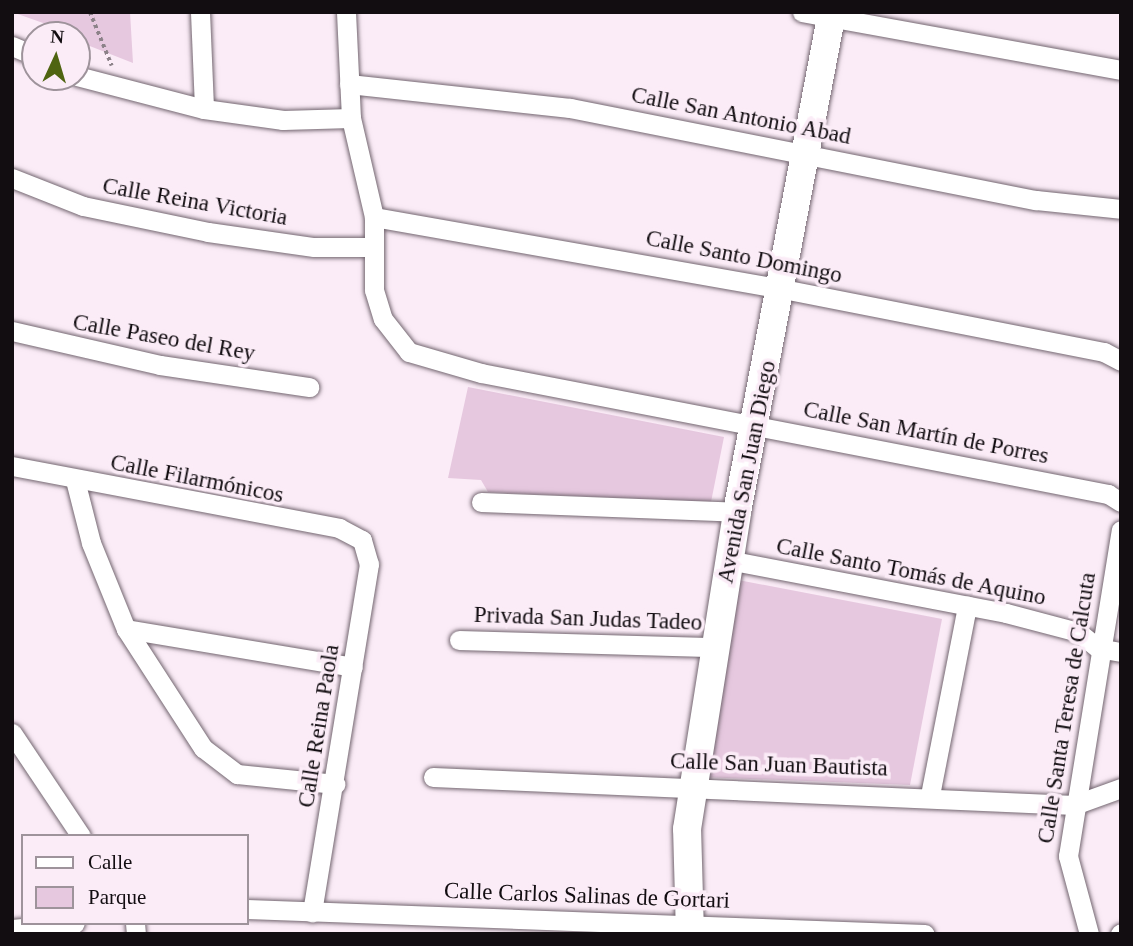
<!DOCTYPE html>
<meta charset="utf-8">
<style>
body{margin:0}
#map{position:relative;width:1133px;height:946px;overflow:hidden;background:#fbecf7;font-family:"Times New Roman",serif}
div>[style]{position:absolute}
.green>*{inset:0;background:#e6c8df}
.path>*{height:3.5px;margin-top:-1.75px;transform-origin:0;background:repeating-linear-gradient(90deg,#8c8289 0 3.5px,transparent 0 7px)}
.roads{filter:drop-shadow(0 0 2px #736670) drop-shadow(0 0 2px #736670)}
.street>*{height:19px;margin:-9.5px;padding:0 9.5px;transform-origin:9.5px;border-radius:9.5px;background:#fff}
.secondary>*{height:28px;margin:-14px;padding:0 14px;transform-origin:14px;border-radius:14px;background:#fff}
span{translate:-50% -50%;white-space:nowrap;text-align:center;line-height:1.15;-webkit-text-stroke:7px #fbecf7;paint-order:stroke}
.street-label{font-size:23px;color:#120d11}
.frame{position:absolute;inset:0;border:14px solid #120d11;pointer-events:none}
.legend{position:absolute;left:21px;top:834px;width:228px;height:91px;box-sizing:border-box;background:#fbecf7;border:2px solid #9e939b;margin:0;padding:9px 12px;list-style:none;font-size:21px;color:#120d11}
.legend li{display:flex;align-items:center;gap:14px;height:35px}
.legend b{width:35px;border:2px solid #9e939b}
.north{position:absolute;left:21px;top:21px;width:70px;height:70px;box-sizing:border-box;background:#fbecf7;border:2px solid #9e939b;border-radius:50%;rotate:4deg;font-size:19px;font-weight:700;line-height:28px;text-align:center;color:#120d11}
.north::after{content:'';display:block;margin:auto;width:24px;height:32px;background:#4f6411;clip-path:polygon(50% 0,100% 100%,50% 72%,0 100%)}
</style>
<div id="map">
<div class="green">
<div style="clip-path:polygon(12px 12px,130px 12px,133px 63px,77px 41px,77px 35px)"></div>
<div style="clip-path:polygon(468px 387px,724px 437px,711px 502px,488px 492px,481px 480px,448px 478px)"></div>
<div style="clip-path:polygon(733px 579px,942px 619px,910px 785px,701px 777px)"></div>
</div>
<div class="path">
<div style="left:90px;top:12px;width:58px;rotate:67.8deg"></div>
</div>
<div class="roads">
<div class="street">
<div style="left:200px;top:12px;width:97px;rotate:87.6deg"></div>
<div style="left:346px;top:12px;width:106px;rotate:87.3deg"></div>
<div style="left:351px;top:118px;width:102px;rotate:76.9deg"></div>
<div style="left:374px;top:217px;width:73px;rotate:90deg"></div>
<div style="left:374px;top:290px;width:30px;rotate:73deg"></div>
<div style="left:383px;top:319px;width:42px;rotate:51.8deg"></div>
<div style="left:409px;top:352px;width:75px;rotate:16.3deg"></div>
<div style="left:481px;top:373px;width:639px;rotate:10.92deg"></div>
<div style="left:1108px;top:494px;width:15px;rotate:32deg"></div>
<div style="left:802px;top:12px;width:324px;rotate:10.3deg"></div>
<div style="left:12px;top:46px;width:25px;rotate:23deg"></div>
<div style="left:77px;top:76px;width:131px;rotate:14.6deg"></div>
<div style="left:204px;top:109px;width:80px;rotate:7.9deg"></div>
<div style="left:283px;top:120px;width:68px;rotate:-1.7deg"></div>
<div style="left:349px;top:84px;width:222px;rotate:6.2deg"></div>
<div style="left:570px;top:108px;width:475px;rotate:11.2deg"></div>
<div style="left:1036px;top:200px;width:85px;rotate:6deg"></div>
<div style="left:12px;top:178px;width:76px;rotate:21.5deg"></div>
<div style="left:83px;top:206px;width:128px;rotate:11.7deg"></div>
<div style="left:208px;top:232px;width:107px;rotate:8.1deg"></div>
<div style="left:314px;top:247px;width:60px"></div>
<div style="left:374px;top:217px;width:415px;rotate:10deg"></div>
<div style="left:783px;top:289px;width:327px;rotate:11.1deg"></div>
<div style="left:1104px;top:352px;width:19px;rotate:28deg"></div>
<div style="left:12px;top:331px;width:152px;rotate:12.9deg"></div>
<div style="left:160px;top:365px;width:151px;rotate:8.4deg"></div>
<div style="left:12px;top:466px;width:333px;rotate:10.7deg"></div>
<div style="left:339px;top:528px;width:26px;rotate:28deg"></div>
<div style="left:362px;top:540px;width:25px;rotate:74deg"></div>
<div style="left:369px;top:564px;width:353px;rotate:99.3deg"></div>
<div style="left:75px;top:480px;width:65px;rotate:75.7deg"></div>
<div style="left:91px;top:543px;width:93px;rotate:67.9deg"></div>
<div style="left:126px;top:629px;width:142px;rotate:57.1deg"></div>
<div style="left:203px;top:748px;width:43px;rotate:37.4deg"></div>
<div style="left:237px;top:774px;width:99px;rotate:5.8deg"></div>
<div style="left:481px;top:502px;width:256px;rotate:2.2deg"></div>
<div style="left:728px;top:560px;width:283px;rotate:10.8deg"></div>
<div style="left:1006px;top:613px;width:74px;rotate:14.8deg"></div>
<div style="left:1078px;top:632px;width:26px;rotate:39deg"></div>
<div style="left:1098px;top:648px;width:23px;rotate:10deg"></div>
<div style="left:126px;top:629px;width:230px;rotate:9.5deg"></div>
<div style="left:459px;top:640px;width:257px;rotate:1.6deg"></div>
<div style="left:12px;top:733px;width:124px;rotate:56.2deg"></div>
<div style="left:433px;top:777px;width:642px;rotate:2.5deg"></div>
<div style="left:1074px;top:805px;width:50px;rotate:-19.9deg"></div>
<div style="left:930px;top:795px;width:193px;rotate:-78.9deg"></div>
<div style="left:247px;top:909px;width:678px;rotate:2.11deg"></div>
<div style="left:135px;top:923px;width:11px;rotate:85deg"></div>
<div style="left:12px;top:929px;width:63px;rotate:-5.4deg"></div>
<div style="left:1089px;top:934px;width:81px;rotate:-105.1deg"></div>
<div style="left:1068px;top:856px;width:330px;rotate:-80.8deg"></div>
<div style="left:1120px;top:934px;width:1px;rotate:-45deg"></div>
</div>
<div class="secondary">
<div style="left:690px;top:934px;width:105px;rotate:-91.6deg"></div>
<div style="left:687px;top:829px;width:321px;rotate:-81deg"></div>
<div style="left:737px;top:512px;width:509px;rotate:-79.24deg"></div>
</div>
</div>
<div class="street-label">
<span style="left:741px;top:116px;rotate:11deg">Calle San Antonio Abad</span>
<span style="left:195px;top:202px;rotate:10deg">Calle Reina Victoria</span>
<span style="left:744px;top:257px;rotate:11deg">Calle Santo Domingo</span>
<span style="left:164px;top:338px;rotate:10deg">Calle Paseo del Rey</span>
<span style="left:926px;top:433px;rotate:11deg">Calle San Martín de Porres</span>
<span style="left:747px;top:472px;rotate:-79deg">Avenida San Juan Diego</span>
<span style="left:197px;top:479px;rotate:11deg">Calle Filarmónicos</span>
<span style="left:911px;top:572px;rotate:11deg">Calle Santo Tomás de Aquino</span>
<span style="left:588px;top:619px;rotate:2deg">Privada San Judas Tadeo</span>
<span style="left:1067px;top:708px;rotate:-81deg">Calle Santa Teresa de Calcuta</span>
<span style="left:319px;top:726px;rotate:-81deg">Calle Reina Paola</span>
<span style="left:779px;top:765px;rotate:2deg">Calle San Juan Bautista</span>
<span style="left:587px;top:896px;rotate:2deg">Calle Carlos Salinas de Gortari</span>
</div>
<div class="frame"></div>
<ul class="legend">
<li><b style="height:9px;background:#fff"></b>Calle</li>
<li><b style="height:19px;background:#e6c8df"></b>Parque</li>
</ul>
<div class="north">N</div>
</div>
